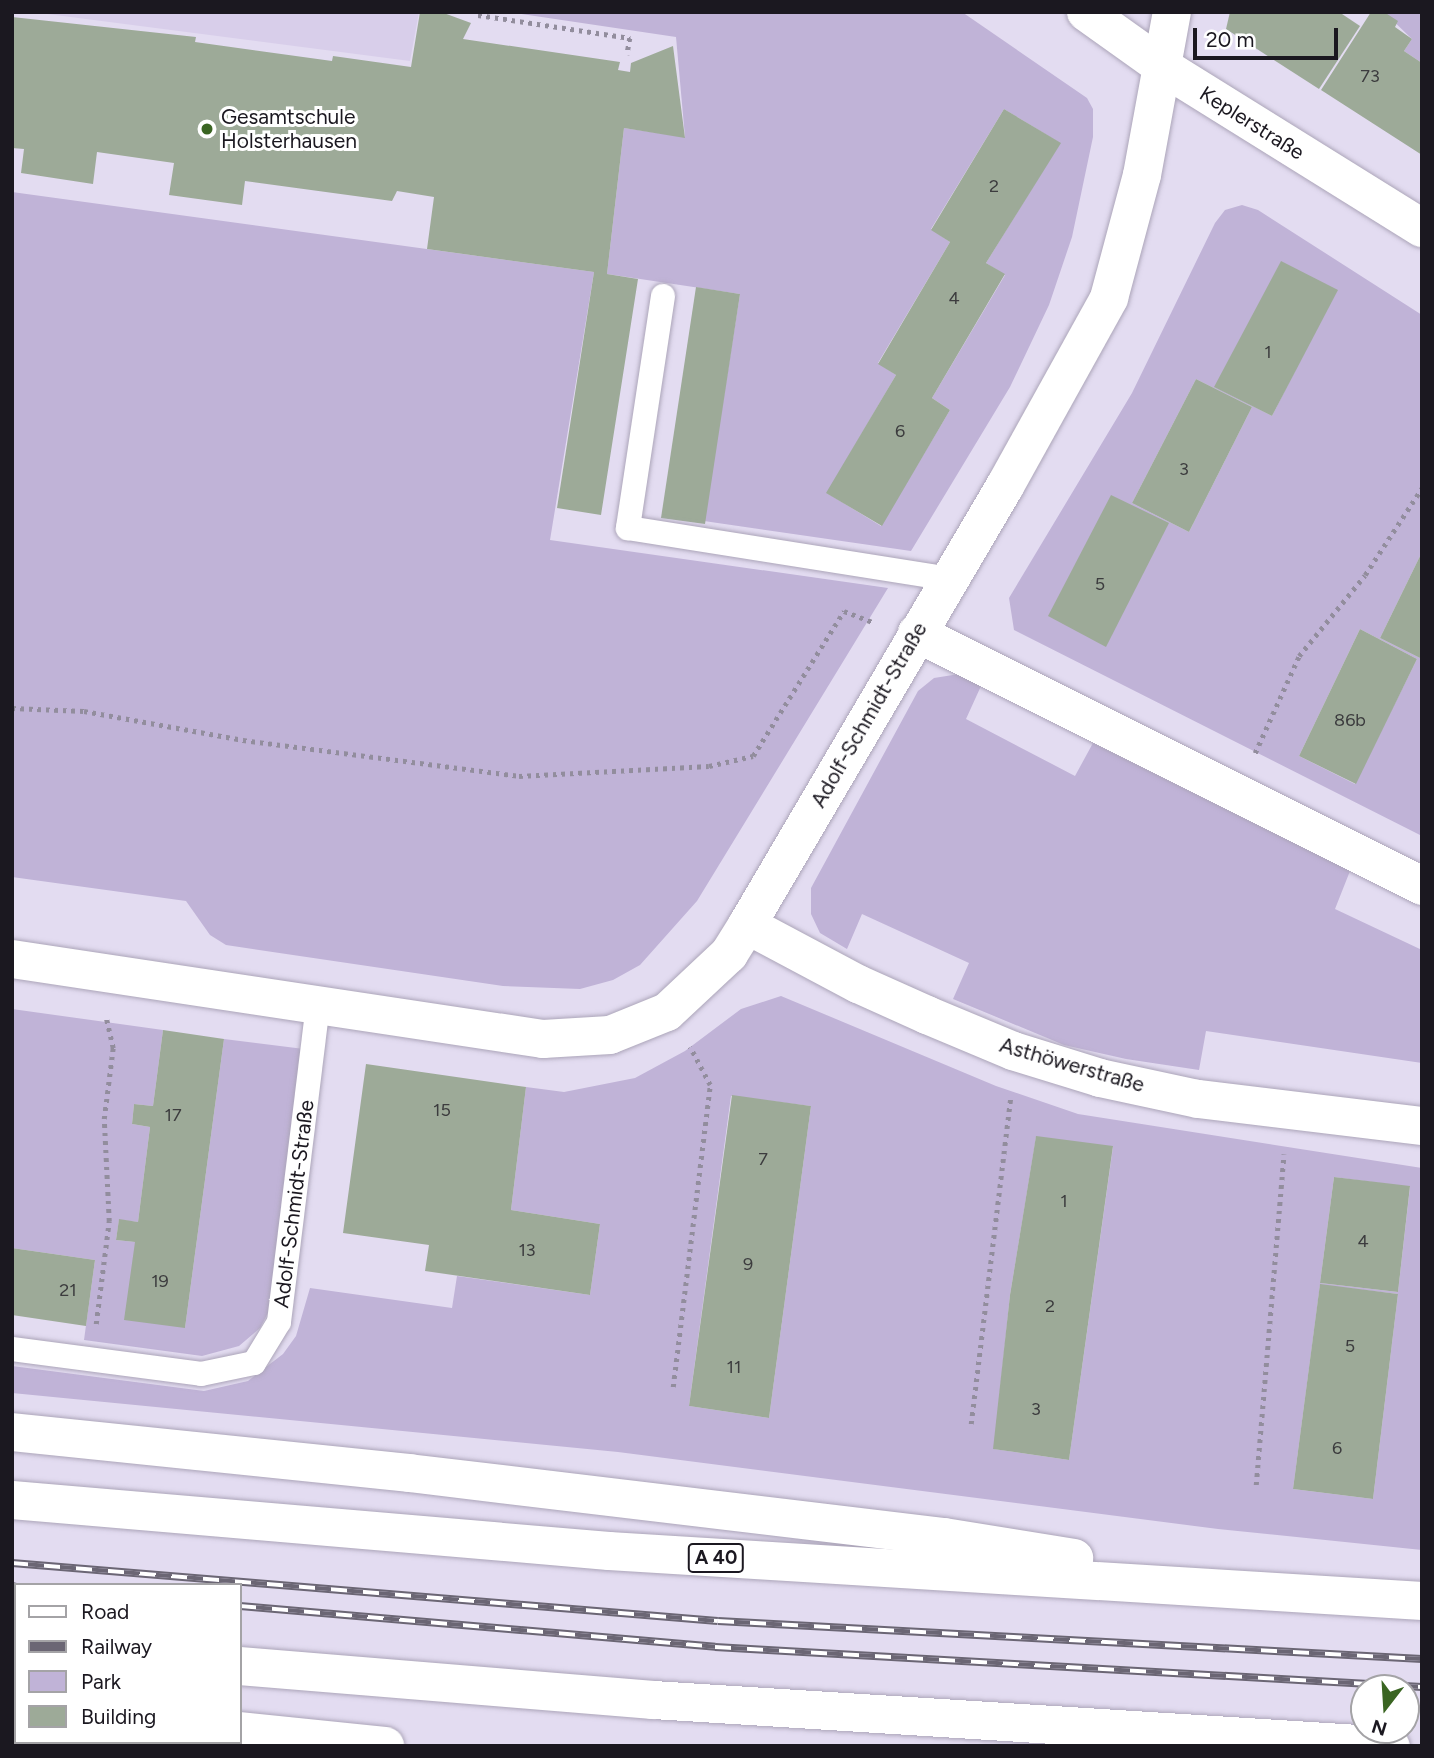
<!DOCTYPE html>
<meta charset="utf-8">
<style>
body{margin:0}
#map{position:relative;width:1434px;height:1758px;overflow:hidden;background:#e3dcf1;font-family:Figtree,sans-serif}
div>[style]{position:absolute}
.built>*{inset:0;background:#d8ceea}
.green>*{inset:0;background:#c0b3d7}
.building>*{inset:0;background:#9daa98}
.path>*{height:4.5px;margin-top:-2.25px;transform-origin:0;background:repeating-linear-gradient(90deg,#928d9d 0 3.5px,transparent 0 8.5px)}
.roads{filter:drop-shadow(0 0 2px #aca5b9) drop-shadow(0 0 2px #aca5b9)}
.lane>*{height:24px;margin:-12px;padding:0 12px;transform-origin:12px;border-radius:12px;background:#fff}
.street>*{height:38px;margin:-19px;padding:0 19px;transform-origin:19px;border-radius:19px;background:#fff}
.highway>*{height:38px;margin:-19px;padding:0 19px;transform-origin:19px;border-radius:19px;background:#fff}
.rail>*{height:8px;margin-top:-4px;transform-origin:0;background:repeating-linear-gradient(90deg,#fff 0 16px,#6b6674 0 32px);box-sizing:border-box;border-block:2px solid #6b6674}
.dots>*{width:19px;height:19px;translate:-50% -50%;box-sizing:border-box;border:4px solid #fff;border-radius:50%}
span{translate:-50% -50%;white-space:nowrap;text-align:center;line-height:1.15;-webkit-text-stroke:6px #fff;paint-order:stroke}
.number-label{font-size:18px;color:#3c3c3e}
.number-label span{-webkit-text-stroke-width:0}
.shield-label span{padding:2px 5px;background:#fff;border:2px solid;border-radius:5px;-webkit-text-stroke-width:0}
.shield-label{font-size:19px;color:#1b1820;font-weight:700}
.poi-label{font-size:21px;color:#1b1820}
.left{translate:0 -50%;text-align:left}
.street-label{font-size:21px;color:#1b1820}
.frame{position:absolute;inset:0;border:14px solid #1b1820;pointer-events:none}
.legend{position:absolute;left:14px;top:1583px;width:228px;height:161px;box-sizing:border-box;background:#fff;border:2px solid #a4a3a6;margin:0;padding:9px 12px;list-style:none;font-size:21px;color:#1b1820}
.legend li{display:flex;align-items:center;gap:14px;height:35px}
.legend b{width:35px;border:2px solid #a4a3a6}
.north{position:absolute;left:1350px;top:1674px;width:70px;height:70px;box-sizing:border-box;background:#fff;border:2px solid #a4a3a6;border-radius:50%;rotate:197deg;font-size:19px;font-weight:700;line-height:28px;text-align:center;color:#1b1820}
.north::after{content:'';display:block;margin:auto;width:24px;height:32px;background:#3a6522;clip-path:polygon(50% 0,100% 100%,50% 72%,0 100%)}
.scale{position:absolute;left:1193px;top:28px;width:145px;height:32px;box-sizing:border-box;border:4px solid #1b1820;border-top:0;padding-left:9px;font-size:21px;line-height:24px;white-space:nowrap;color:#1b1820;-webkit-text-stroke:5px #fff;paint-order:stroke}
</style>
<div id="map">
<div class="built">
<div style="clip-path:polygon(32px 12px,419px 12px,410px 61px)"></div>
</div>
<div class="green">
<div style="clip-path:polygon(evenodd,508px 12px,962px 12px,1087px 98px,1093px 109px,1093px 137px,1072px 237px,1049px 305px,1010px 387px,911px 551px,704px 521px,740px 294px,607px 274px,624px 128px,685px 137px,676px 37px,508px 12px,1004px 109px,1060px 143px,986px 263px,1005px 275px,932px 398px,950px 410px,881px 526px,827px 493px,896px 375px,878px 363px,950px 242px,931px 229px,1004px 109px)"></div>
<div style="clip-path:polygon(1384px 12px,1422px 12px,1422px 63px,1404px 51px,1412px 39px)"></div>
<div style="clip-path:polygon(12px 192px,594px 272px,550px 540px,888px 588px,697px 901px,640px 965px,613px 980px,580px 989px,503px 986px,226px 945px,210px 935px,186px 901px,12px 877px)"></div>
<div style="clip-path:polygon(evenodd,1242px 205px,1258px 210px,1422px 315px,1422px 552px,1380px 638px,1422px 659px,1422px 836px,1014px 630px,1009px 598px,1132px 393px,1215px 223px,1225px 210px,1242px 205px,1296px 369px,1272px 416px,1215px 387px,1296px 369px,1242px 205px,1196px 379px,1252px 407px,1189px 532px,1132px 503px,1196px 379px,1242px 205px,1360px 629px,1417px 659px,1355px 784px,1299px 756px,1360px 629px)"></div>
<div style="clip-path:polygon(959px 674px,981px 686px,966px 719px,1075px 776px,1093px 743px,1350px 871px,1335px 909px,1422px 950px,1422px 1063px,1206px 1031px,1199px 1070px,1126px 1059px,1064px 1045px,953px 999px,969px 963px,862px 914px,847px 949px,820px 933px,811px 914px,811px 888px,918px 691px,934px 678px)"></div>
<div style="clip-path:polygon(evenodd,781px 996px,996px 1086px,1078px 1114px,1422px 1168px,1422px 1550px,1218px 1529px,618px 1452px,12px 1393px,12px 1366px,204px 1391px,248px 1381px,283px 1354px,296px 1336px,310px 1288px,452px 1308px,457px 1276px,590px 1295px,600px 1224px,511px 1210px,526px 1087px,564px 1092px,635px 1078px,685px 1051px,741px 1009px,781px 996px,731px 1096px,811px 1106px,769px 1418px,689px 1406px,731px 1096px,781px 996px,1036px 1137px,1113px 1147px,1069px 1460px,994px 1449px,1010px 1295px,1036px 1137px,781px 996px,1334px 1177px,1410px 1187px,1398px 1292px,1320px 1283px,1334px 1177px,781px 996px,1320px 1285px,1398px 1294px,1373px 1499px,1293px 1489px,1320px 1285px)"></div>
<div style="clip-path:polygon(12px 1009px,163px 1030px,153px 1106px,134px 1104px,132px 1124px,150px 1127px,138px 1222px,119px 1220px,116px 1240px,135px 1242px,185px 1328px,224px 1039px,304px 1049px,269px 1311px,260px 1328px,239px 1346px,202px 1356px,84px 1340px,95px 1260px,12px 1248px)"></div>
</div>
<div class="building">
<div style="clip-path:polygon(420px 12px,441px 12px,471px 23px,463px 39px,620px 62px,618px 70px,630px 72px,631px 63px,673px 46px,685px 138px,624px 128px,607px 274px,638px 279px,601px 515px,557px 508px,594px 272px,427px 249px,434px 197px,397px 191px,392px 201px,245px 181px,242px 205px,169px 195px,174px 163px,97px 152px,93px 184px,21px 173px,24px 149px,12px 148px,12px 17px,196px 37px,195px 42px,332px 61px,333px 56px,411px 67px)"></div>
<div style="clip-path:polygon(1230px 12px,1339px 12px,1360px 26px,1319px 89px,1226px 29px)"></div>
<div style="clip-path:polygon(1371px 12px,1384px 12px,1398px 21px,1395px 27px,1412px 39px,1404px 51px,1422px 63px,1422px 155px,1321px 90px)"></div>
<div style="clip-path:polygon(1004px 109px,1061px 143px,986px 263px,1005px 274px,932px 398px,950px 410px,882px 526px,826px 493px,896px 375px,878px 364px,950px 242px,931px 230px)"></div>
<div style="clip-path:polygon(1281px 261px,1338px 290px,1272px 416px,1214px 387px)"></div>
<div style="clip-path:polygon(696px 287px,740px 294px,705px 524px,661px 518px)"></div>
<div style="clip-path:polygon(1196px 379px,1252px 407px,1189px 532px,1132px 503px)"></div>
<div style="clip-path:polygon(1111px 495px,1169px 523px,1106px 647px,1048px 616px)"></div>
<div style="clip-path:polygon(1422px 552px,1422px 659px,1380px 638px)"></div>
<div style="clip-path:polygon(1360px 629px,1417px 659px,1356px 784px,1299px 756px)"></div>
<div style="clip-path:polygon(163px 1030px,224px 1039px,185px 1328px,124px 1320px,135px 1242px,116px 1240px,119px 1219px,138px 1222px,150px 1127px,132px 1124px,134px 1104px,153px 1106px)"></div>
<div style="clip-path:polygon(366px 1064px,526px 1087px,511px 1210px,600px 1224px,590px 1295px,425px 1271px,429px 1245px,343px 1233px)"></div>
<div style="clip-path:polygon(732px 1095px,811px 1106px,769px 1418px,689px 1406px)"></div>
<div style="clip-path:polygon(1036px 1136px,1113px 1146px,1069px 1460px,993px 1449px,1010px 1295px)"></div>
<div style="clip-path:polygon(1334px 1177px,1410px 1186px,1398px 1292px,1320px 1283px)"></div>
<div style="clip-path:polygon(12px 1248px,95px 1260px,86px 1326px,12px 1315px)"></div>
<div style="clip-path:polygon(1320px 1284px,1398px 1294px,1373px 1499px,1293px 1489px)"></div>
</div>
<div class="path">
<div style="left:478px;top:15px;width:154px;rotate:8.6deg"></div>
<div style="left:630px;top:38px;width:17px;rotate:100deg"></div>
<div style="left:12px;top:708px;width:72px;rotate:2.4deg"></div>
<div style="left:84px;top:711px;width:162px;rotate:10.3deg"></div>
<div style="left:243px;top:740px;width:278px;rotate:7.4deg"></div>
<div style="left:519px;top:776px;width:190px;rotate:-3deg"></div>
<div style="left:709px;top:766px;width:45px;rotate:-12.8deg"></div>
<div style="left:753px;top:756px;width:171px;rotate:-57.9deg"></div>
<div style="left:844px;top:611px;width:33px;rotate:21deg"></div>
<div style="left:1255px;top:753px;width:107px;rotate:-65.6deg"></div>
<div style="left:1299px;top:656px;width:104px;rotate:-50.8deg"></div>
<div style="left:1365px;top:575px;width:104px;rotate:-56.8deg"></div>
<div style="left:96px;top:1324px;width:104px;rotate:-82.8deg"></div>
<div style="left:109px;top:1221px;width:102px;rotate:-92.8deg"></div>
<div style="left:104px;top:1119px;width:72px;rotate:-82.8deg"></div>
<div style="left:113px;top:1048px;width:32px;rotate:-103deg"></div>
<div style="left:673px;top:1387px;width:304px;rotate:-83deg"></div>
<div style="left:710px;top:1085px;width:43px;rotate:-117.8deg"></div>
<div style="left:971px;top:1424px;width:331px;rotate:-83.1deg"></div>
<div style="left:1256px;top:1485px;width:332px;rotate:-85.2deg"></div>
</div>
<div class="roads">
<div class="lane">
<div style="left:663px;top:296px;width:235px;rotate:98.6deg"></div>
<div style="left:628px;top:528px;width:326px;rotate:9deg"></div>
<div style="left:12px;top:1349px;width:191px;rotate:7.5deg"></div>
<div style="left:201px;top:1374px;width:54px;rotate:-11.7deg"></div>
<div style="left:254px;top:1363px;width:48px;rotate:-58.6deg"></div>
<div style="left:279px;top:1322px;width:321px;rotate:-83deg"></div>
</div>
<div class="street">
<div style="left:1086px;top:12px;width:95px;rotate:35.5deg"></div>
<div style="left:1163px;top:67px;width:305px;rotate:31.9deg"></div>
<div style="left:917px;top:633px;width:565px;rotate:26.61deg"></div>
<div style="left:747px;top:925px;width:126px;rotate:28deg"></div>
<div style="left:858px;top:984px;width:76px;rotate:24.2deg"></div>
<div style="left:927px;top:1015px;width:93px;rotate:22.7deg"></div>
<div style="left:1013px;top:1051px;width:91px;rotate:17.2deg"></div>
<div style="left:1100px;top:1078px;width:100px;rotate:12.1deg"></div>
<div style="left:1198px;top:1099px;width:226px;rotate:6.9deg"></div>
<div style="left:12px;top:959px;width:537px;rotate:8.57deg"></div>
<div style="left:543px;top:1039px;width:67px;rotate:-3.4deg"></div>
<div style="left:610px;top:1035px;width:61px;rotate:-22deg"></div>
<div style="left:667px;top:1012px;width:85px;rotate:-43.1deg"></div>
<div style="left:729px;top:954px;width:34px;rotate:-58deg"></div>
<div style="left:747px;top:925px;width:509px;rotate:-59.56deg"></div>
<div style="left:1005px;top:486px;width:215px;rotate:-61deg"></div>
<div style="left:1109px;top:298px;width:127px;rotate:-75deg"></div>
<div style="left:1142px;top:175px;width:166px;rotate:-79.6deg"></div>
</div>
<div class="highway">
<div style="left:12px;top:1432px;width:399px;rotate:5.9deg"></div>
<div style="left:409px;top:1473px;width:539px;rotate:6.82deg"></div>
<div style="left:944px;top:1537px;width:132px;rotate:9.2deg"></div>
<div style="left:12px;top:1500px;width:599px;rotate:4.88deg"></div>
<div style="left:609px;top:1551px;width:815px;rotate:3.52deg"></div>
<div style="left:12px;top:1647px;width:4px"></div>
<div style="left:240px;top:1666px;width:414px;rotate:4.7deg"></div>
<div style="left:653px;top:1700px;width:739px;rotate:3.57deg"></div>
<div style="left:12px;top:1708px;width:4px;rotate:14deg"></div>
<div style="left:240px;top:1731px;width:146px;rotate:5.9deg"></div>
</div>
</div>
<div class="rail">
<div style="left:12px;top:1563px;width:708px;rotate:4.7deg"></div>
<div style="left:718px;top:1621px;width:705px;rotate:3.09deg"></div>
<div style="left:12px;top:1586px;width:4px;rotate:14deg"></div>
<div style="left:240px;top:1606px;width:477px;rotate:4.9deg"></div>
<div style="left:715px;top:1647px;width:708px;rotate:3.24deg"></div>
</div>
<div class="dots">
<div style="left:207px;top:129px;background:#3a6522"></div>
</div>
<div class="number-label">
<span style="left:1370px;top:76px">73</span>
<span style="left:994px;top:186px">2</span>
<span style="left:954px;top:298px">4</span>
<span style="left:1268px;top:352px">1</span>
<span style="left:900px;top:431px">6</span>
<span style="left:1184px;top:469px">3</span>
<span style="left:1100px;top:584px">5</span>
<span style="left:1350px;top:720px">86b</span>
<span style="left:442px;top:1110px">15</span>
<span style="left:173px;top:1115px">17</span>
<span style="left:763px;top:1159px">7</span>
<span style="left:1064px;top:1201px">1</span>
<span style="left:1363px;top:1241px">4</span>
<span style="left:527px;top:1250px">13</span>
<span style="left:748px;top:1264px">9</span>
<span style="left:160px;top:1281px">19</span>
<span style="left:68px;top:1290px">21</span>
<span style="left:1050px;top:1306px">2</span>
<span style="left:1350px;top:1346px">5</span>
<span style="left:734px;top:1367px">11</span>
<span style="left:1036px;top:1409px">3</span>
<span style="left:1337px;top:1448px">6</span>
</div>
<div class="shield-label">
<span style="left:716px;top:1558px">A 40</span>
</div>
<div class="poi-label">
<span class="left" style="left:221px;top:129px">Gesamtschule<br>Holsterhausen</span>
</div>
<div class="street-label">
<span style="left:1252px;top:123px;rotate:32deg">Keplerstraße</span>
<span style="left:869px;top:715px;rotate:-60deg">Adolf-Schmidt-Straße</span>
<span style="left:1072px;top:1065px;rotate:16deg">Asthöwerstraße</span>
<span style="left:294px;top:1204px;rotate:-83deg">Adolf-Schmidt-Straße</span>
</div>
<div class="frame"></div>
<ul class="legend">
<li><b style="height:9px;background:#fff"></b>Road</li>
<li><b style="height:9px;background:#6b6674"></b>Railway</li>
<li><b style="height:19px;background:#c0b3d7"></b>Park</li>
<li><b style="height:19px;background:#9daa98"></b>Building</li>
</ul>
<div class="north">N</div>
<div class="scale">20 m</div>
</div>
